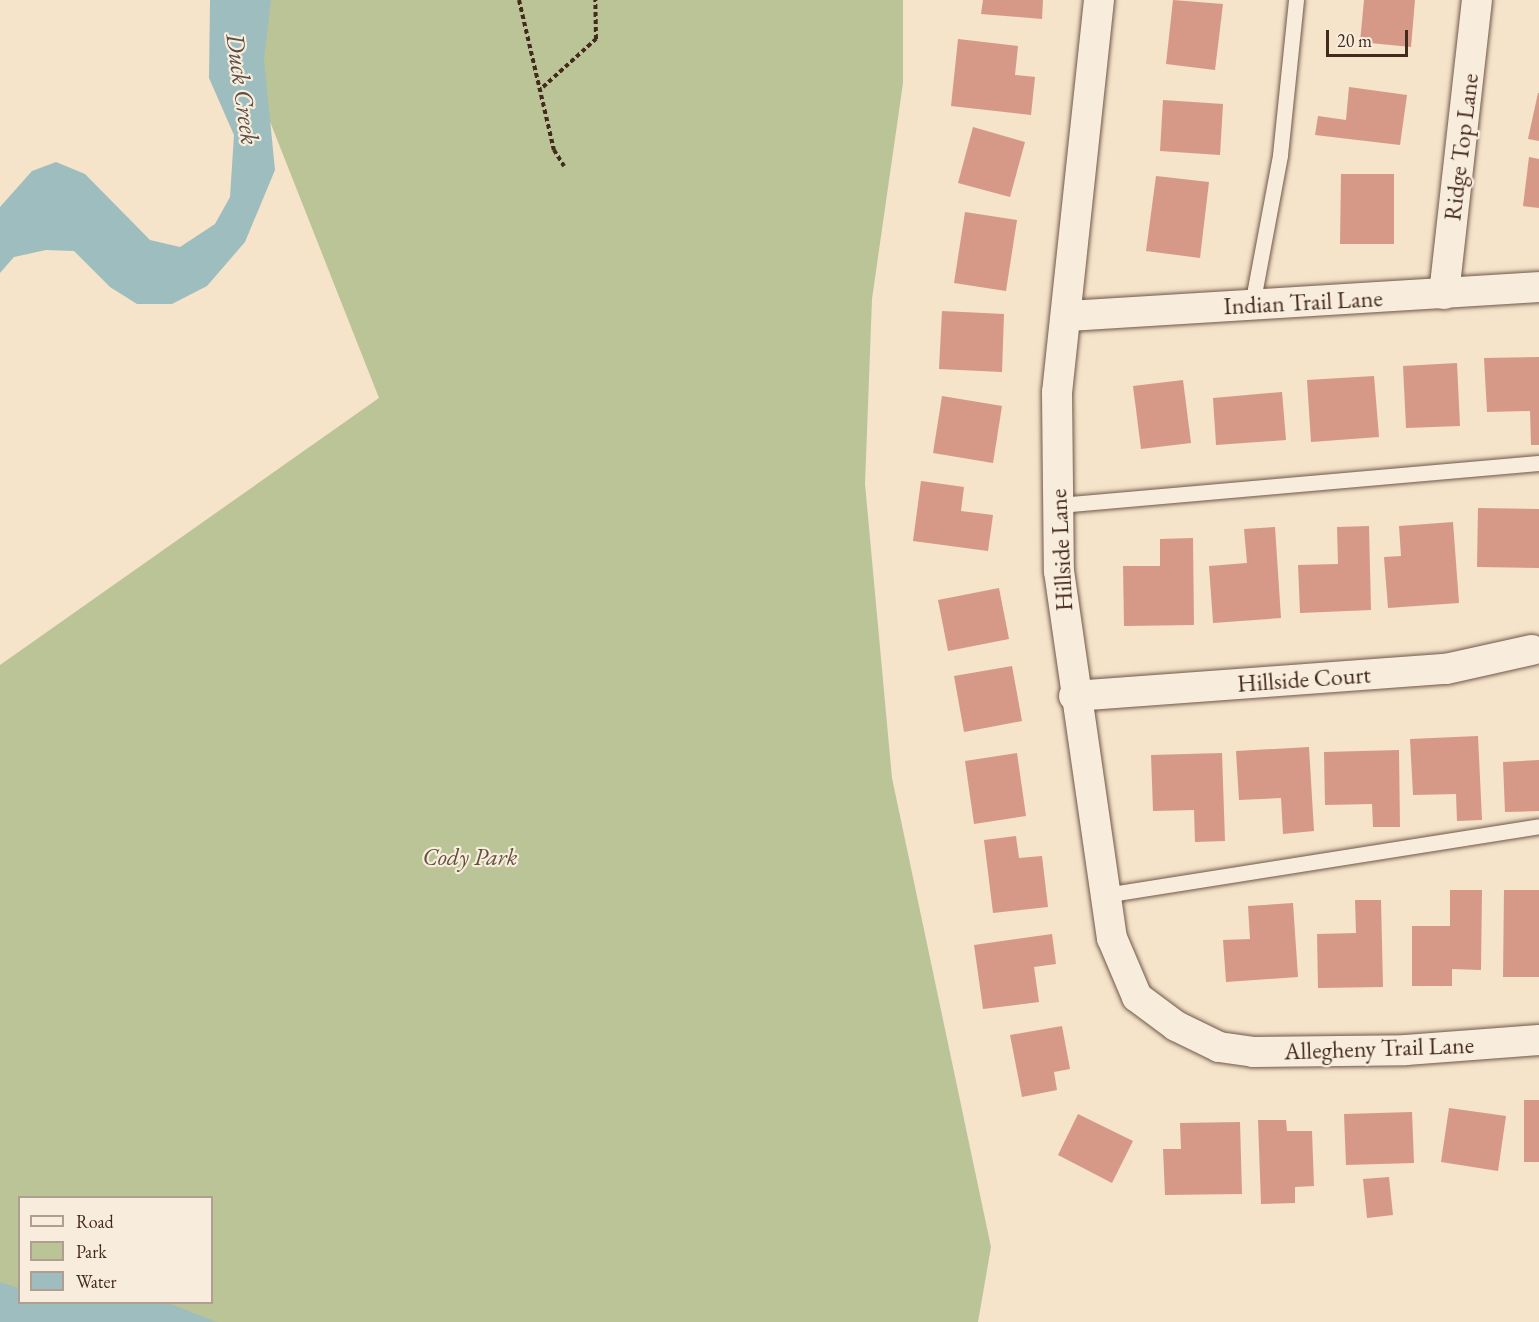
<!DOCTYPE html>
<style>
body{margin:0}
#map{position:relative;width:1539px;height:1322px;overflow:hidden;background:#f5e3ca;font-family:"EB Garamond",serif}
div>[style]{position:absolute}
.green>*{inset:0;background:#bbc497}
.water>*{inset:0;background:#9ebdbe}
.building>*{inset:0;background:#d69987}
.path>*{height:4px;margin-top:-2px;transform-origin:0;background:repeating-linear-gradient(90deg,#44291d 0 4.5px,transparent 0 7.5px)}
.roads{filter:drop-shadow(0 0 2px #705848) drop-shadow(0 0 2px #705848)}
.lane>*{height:15px;margin:-7.5px;padding:0 7.5px;transform-origin:7.5px;border-radius:7.5px;background:#f8eddd}
.street>*{height:30px;margin:-15px;padding:0 15px;transform-origin:15px;border-radius:15px;background:#f8eddd}
span{translate:-50% -50%;white-space:nowrap;text-align:center;line-height:1.15;-webkit-text-stroke:4.5px #f8eddd;paint-order:stroke}
.street-label{font-size:24px;color:#44291d}
.park-label{font-size:24px;color:#62503c;font-style:italic}
.water-label{font-size:26px;color:#5a4e45;font-style:italic}
.legend{position:absolute;left:18px;top:1196px;width:195px;height:108px;box-sizing:border-box;background:#f8eddd;border:2px solid #b09f90;margin:0;padding:8px 10px;list-style:none;font-size:18px;color:#44291d}
.legend li{display:flex;align-items:center;gap:12px;height:30px}
.legend b{width:30px;border:2px solid #b09f90}
.scale{position:absolute;left:1326px;top:30px;width:82px;height:27px;box-sizing:border-box;border:3px solid #44291d;border-top:0;padding-left:8px;font-size:18px;line-height:21px;white-space:nowrap;color:#44291d;-webkit-text-stroke:4px #f8eddd;paint-order:stroke}
</style>
<div id="map">
<div class="green">
<div style="clip-path:polygon(evenodd,222px 0,903px 0,903px 83px,872px 299px,865px 484px,892px 778px,991px 1247px,978px 1322px,0 1322px,0 665px,379px 398px,222px 0,20px 1198px,212px 1198px,212px 1302px,20px 1302px,20px 1198px)"></div>
</div>
<div class="water">
<div style="clip-path:polygon(210px 0,271px 0,264px 59px,275px 170px,245px 242px,207px 286px,172px 304px,137px 304px,110px 287px,74px 251px,46px 250px,14px 257px,0 273px,0 207px,32px 171px,56px 162px,85px 174px,150px 240px,180px 247px,215px 224px,230px 197px,234px 135px,209px 78px)"></div>
<div style="clip-path:polygon(0 1282px,19px 1288px,20px 1302px,168px 1303px,217px 1322px,0 1322px)"></div>
</div>
<div class="building">
<div style="clip-path:polygon(983px 0,1043px 0,1042px 19px,981px 14px)"></div>
<div style="clip-path:polygon(1173px 0,1223px 4px,1215px 70px,1166px 64px)"></div>
<div style="clip-path:polygon(1364px 0,1415px 0,1411px 47px,1360px 42px)"></div>
<div style="clip-path:polygon(958px 39px,1018px 46px,1015px 75px,1035px 77px,1031px 115px,951px 106px)"></div>
<div style="clip-path:polygon(1349px 87px,1407px 95px,1400px 145px,1315px 135px,1318px 116px,1346px 120px)"></div>
<div style="clip-path:polygon(1538px 93px,1539px 93px,1539px 141px,1528px 139px)"></div>
<div style="clip-path:polygon(1163px 100px,1223px 104px,1220px 155px,1160px 151px)"></div>
<div style="clip-path:polygon(973px 127px,1025px 142px,1010px 197px,958px 183px)"></div>
<div style="clip-path:polygon(1529px 157px,1539px 159px,1539px 208px,1523px 206px)"></div>
<div style="clip-path:polygon(1341px 174px,1394px 174px,1394px 244px,1340px 244px)"></div>
<div style="clip-path:polygon(1156px 176px,1209px 182px,1200px 258px,1146px 251px)"></div>
<div style="clip-path:polygon(965px 212px,1017px 220px,1006px 291px,954px 283px)"></div>
<div style="clip-path:polygon(942px 311px,1004px 314px,1002px 372px,939px 369px)"></div>
<div style="clip-path:polygon(1539px 357px,1539px 445px,1531px 445px,1530px 411px,1487px 412px,1484px 358px)"></div>
<div style="clip-path:polygon(1457px 363px,1460px 426px,1406px 428px,1403px 366px)"></div>
<div style="clip-path:polygon(1374px 376px,1379px 437px,1311px 442px,1307px 380px)"></div>
<div style="clip-path:polygon(1183px 380px,1191px 443px,1141px 449px,1133px 386px)"></div>
<div style="clip-path:polygon(1282px 392px,1286px 440px,1216px 445px,1213px 398px)"></div>
<div style="clip-path:polygon(942px 396px,1002px 406px,993px 463px,933px 453px)"></div>
<div style="clip-path:polygon(921px 481px,964px 487px,961px 511px,993px 515px,988px 551px,913px 541px)"></div>
<div style="clip-path:polygon(1478px 508px,1539px 509px,1539px 568px,1477px 567px)"></div>
<div style="clip-path:polygon(1453px 522px,1459px 603px,1388px 608px,1384px 557px,1401px 556px,1399px 526px)"></div>
<div style="clip-path:polygon(1369px 526px,1371px 610px,1300px 613px,1298px 565px,1338px 564px,1337px 527px)"></div>
<div style="clip-path:polygon(1275px 527px,1281px 618px,1213px 623px,1209px 566px,1247px 563px,1244px 529px)"></div>
<div style="clip-path:polygon(1193px 538px,1194px 625px,1124px 626px,1123px 566px,1160px 566px,1160px 539px)"></div>
<div style="clip-path:polygon(999px 588px,1009px 639px,948px 651px,938px 600px)"></div>
<div style="clip-path:polygon(1012px 666px,1022px 721px,964px 732px,954px 676px)"></div>
<div style="clip-path:polygon(1478px 736px,1482px 820px,1457px 821px,1456px 794px,1413px 795px,1410px 739px)"></div>
<div style="clip-path:polygon(1309px 747px,1314px 831px,1283px 834px,1281px 798px,1239px 800px,1236px 751px)"></div>
<div style="clip-path:polygon(1399px 750px,1400px 827px,1373px 827px,1372px 804px,1325px 805px,1324px 752px)"></div>
<div style="clip-path:polygon(1017px 753px,1026px 816px,974px 824px,965px 761px)"></div>
<div style="clip-path:polygon(1222px 753px,1225px 841px,1195px 842px,1194px 810px,1153px 811px,1151px 755px)"></div>
<div style="clip-path:polygon(1539px 760px,1539px 811px,1505px 812px,1503px 762px)"></div>
<div style="clip-path:polygon(1016px 836px,1019px 858px,1042px 856px,1048px 907px,993px 913px,984px 840px)"></div>
<div style="clip-path:polygon(1450px 890px,1482px 890px,1481px 970px,1452px 969px,1452px 986px,1412px 986px,1412px 926px,1450px 926px)"></div>
<div style="clip-path:polygon(1504px 890px,1539px 890px,1539px 977px,1503px 977px)"></div>
<div style="clip-path:polygon(1355px 900px,1381px 900px,1383px 987px,1318px 988px,1317px 934px,1356px 933px)"></div>
<div style="clip-path:polygon(1293px 903px,1298px 977px,1226px 982px,1223px 940px,1250px 939px,1248px 906px)"></div>
<div style="clip-path:polygon(1052px 934px,1056px 964px,1034px 967px,1039px 1002px,983px 1009px,974px 945px)"></div>
<div style="clip-path:polygon(1062px 1026px,1070px 1069px,1054px 1072px,1057px 1090px,1022px 1097px,1010px 1035px)"></div>
<div style="clip-path:polygon(1524px 1100px,1539px 1100px,1539px 1162px,1524px 1162px)"></div>
<div style="clip-path:polygon(1449px 1108px,1506px 1116px,1498px 1171px,1441px 1162px)"></div>
<div style="clip-path:polygon(1412px 1112px,1414px 1163px,1346px 1165px,1344px 1114px)"></div>
<div style="clip-path:polygon(1078px 1114px,1133px 1141px,1112px 1183px,1058px 1155px)"></div>
<div style="clip-path:polygon(1258px 1120px,1286px 1120px,1287px 1131px,1312px 1131px,1314px 1186px,1295px 1187px,1295px 1203px,1261px 1204px)"></div>
<div style="clip-path:polygon(1240px 1122px,1242px 1194px,1165px 1195px,1163px 1149px,1181px 1149px,1180px 1123px)"></div>
<div style="clip-path:polygon(1389px 1177px,1393px 1215px,1367px 1218px,1363px 1179px)"></div>
</div>
<div class="path">
<div style="left:519px;top:0;width:154px;rotate:76.9deg"></div>
<div style="left:554px;top:150px;width:19px;rotate:58deg"></div>
<div style="left:543px;top:87px;width:72px;rotate:-42.2deg"></div>
<div style="left:596px;top:39px;width:39px;rotate:-91deg"></div>
</div>
<div class="roads">
<div class="lane">
<div style="left:1252px;top:305px;width:153px;rotate:-79.4deg"></div>
<div style="left:1280px;top:155px;width:156px;rotate:-84.1deg"></div>
<div style="left:1058px;top:505px;width:483px;rotate:-5deg"></div>
<div style="left:1105px;top:895px;width:439px;rotate:-9deg"></div>
</div>
<div class="street">
<div style="left:1099px;top:0;width:394px;rotate:96.1deg"></div>
<div style="left:1057px;top:392px;width:179px;rotate:89.4deg"></div>
<div style="left:1059px;top:571px;width:371px;rotate:81.8deg"></div>
<div style="left:1112px;top:938px;width:64px;rotate:67deg"></div>
<div style="left:1137px;top:997px;width:49px;rotate:36.6deg"></div>
<div style="left:1176px;top:1026px;width:48px;rotate:26deg"></div>
<div style="left:1219px;top:1047px;width:34px;rotate:8deg"></div>
<div style="left:1253px;top:1052px;width:153px;rotate:-0.7deg"></div>
<div style="left:1406px;top:1050px;width:133px;rotate:-4.3deg"></div>
<div style="left:1444px;top:294px;width:296px;rotate:-83.6deg"></div>
<div style="left:1067px;top:316px;width:473px;rotate:-3.5deg"></div>
<div style="left:1074px;top:696px;width:373px;rotate:-4.2deg"></div>
<div style="left:1446px;top:669px;width:88px;rotate:-12.5deg"></div>
</div>
</div>
<div class="street-label">
<span style="left:1461px;top:147px;rotate:-83deg">Ridge Top Lane</span>
<span style="left:1303px;top:302px;rotate:-3deg">Indian Trail Lane</span>
<span style="left:1061px;top:550px;rotate:-93deg">Hillside Lane</span>
<span style="left:1304px;top:679px;rotate:-4deg">Hillside Court</span>
<span style="left:1379px;top:1048px;rotate:-2deg">Allegheny Trail Lane</span>
</div>
<div class="park-label">
<span style="left:470px;top:857px">Cody Park</span>
</div>
<div class="water-label">
<span style="left:242px;top:89px;rotate:82deg">Duck Creek</span>
</div>
<ul class="legend">
<li><b style="height:8px;background:#f8eddd"></b>Road</li>
<li><b style="height:16px;background:#bbc497"></b>Park</li>
<li><b style="height:16px;background:#9ebdbe"></b>Water</li>
</ul>
<div class="scale">20 m</div>
</div>
